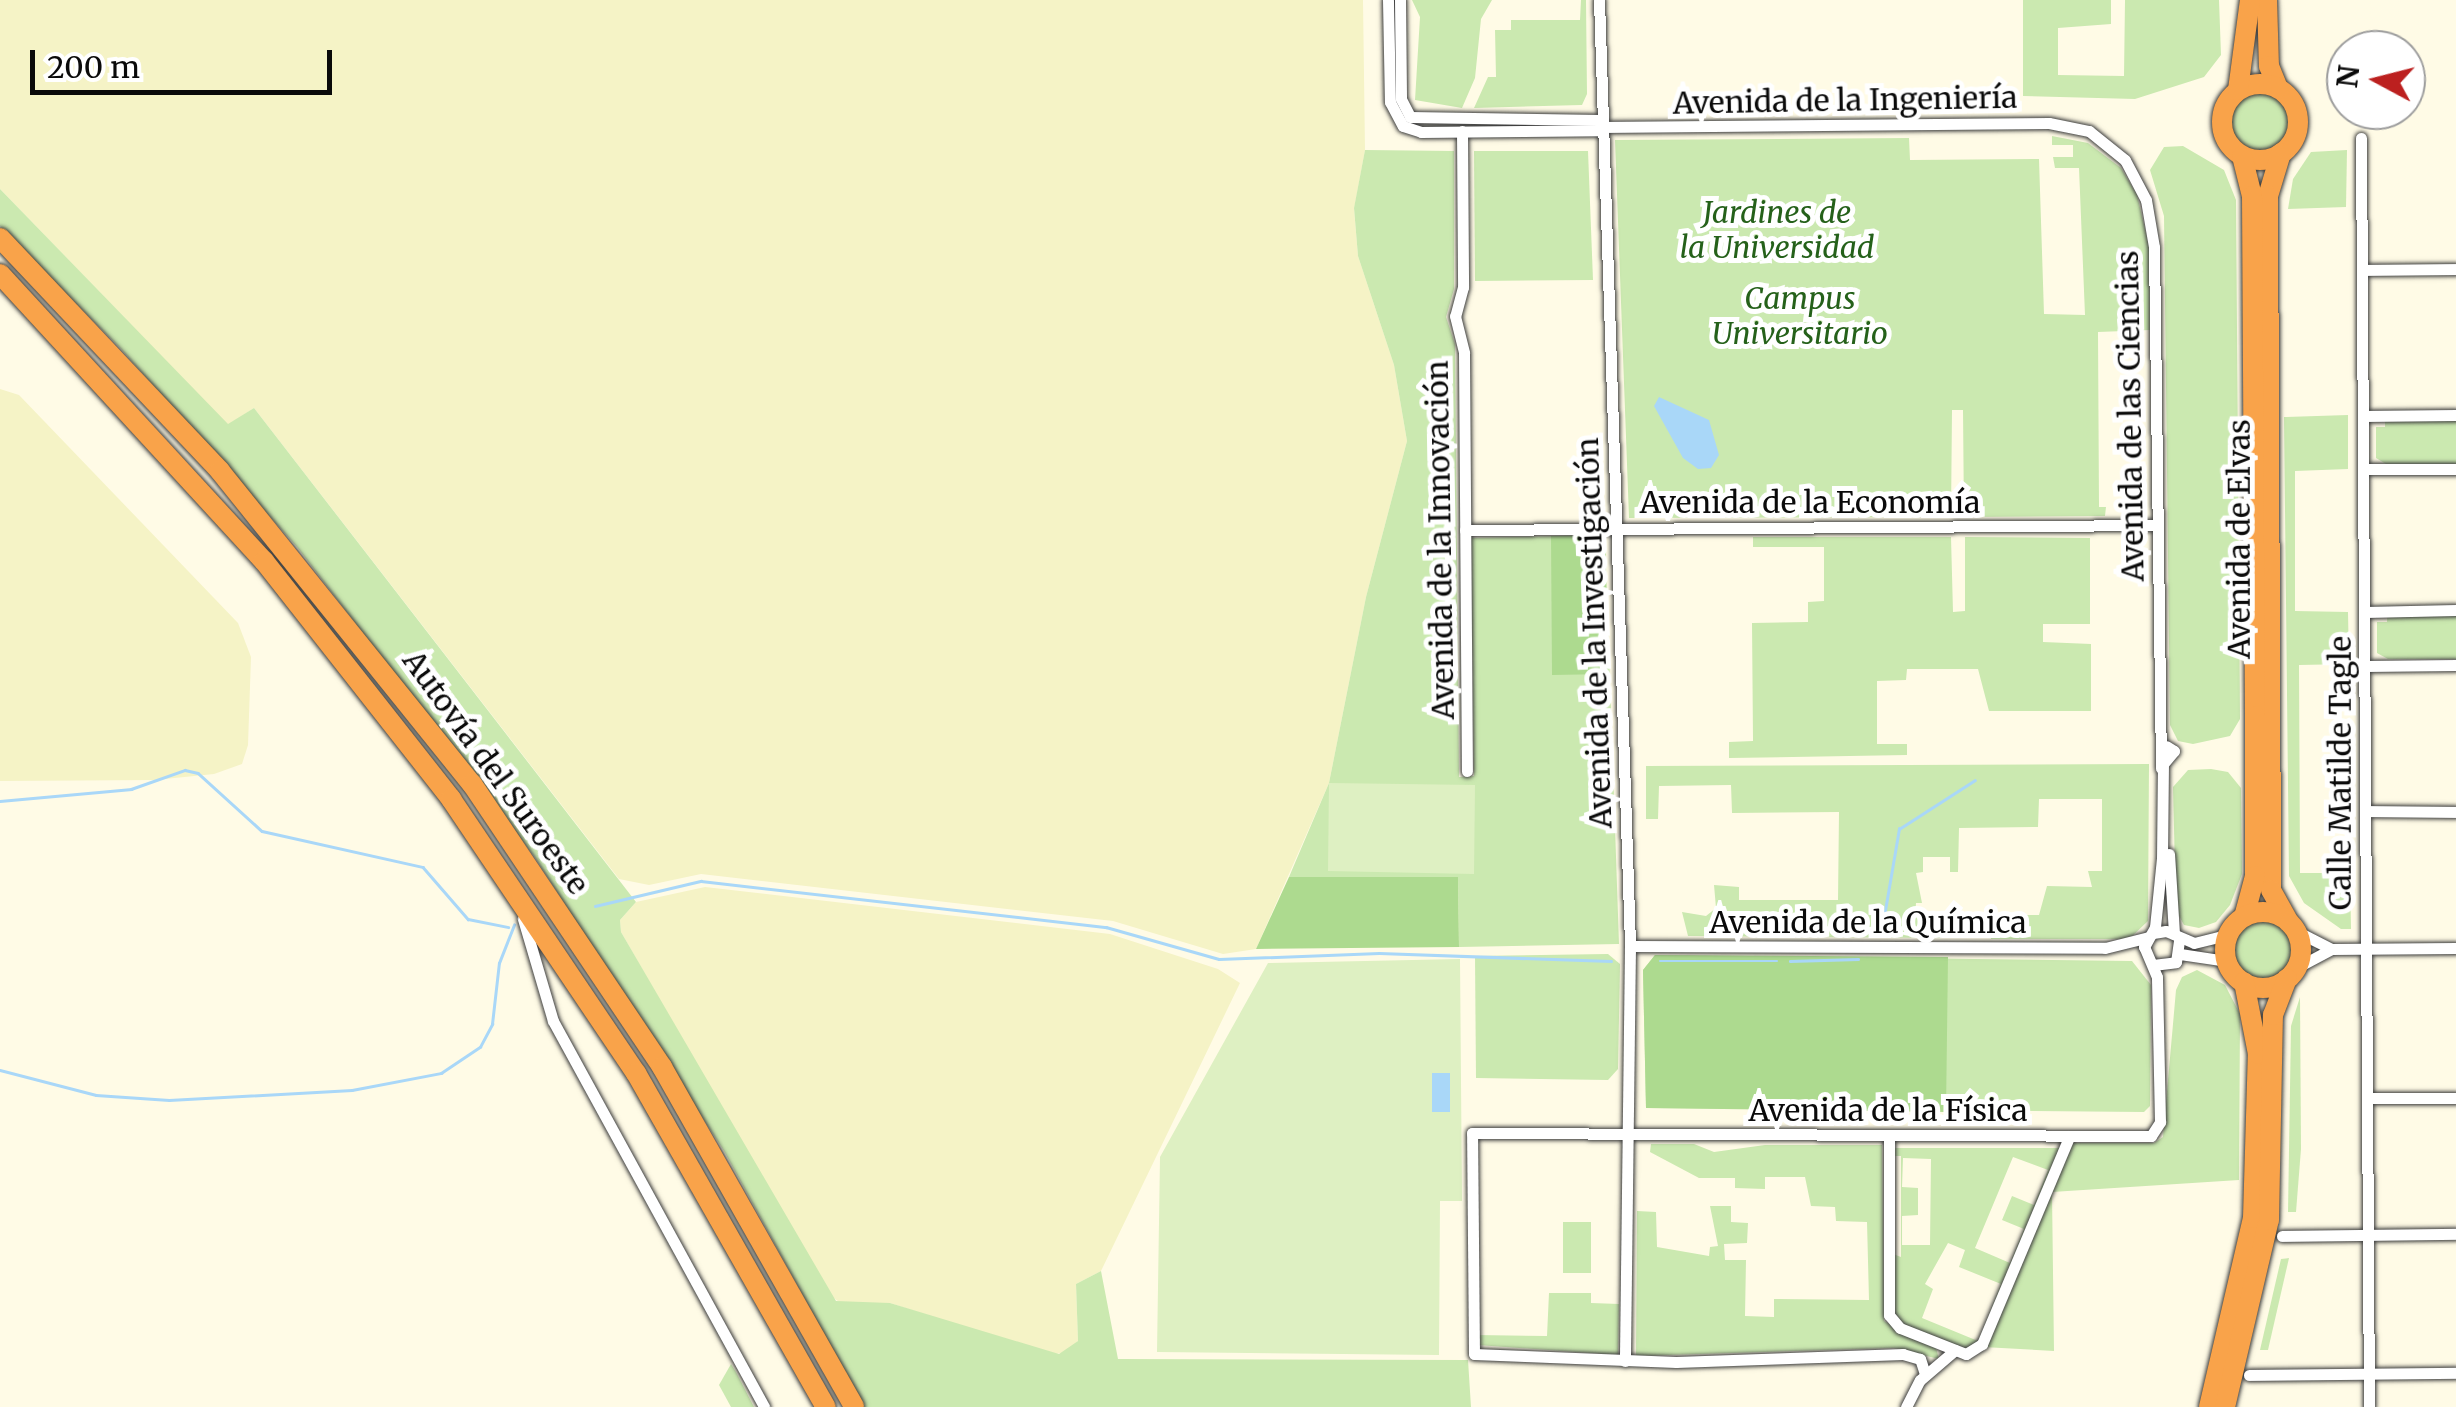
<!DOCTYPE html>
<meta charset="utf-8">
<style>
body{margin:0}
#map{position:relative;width:2456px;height:1407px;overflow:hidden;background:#fffbe6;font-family:Merriweather,serif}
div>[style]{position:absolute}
.farmland>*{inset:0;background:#f5f3c6}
.green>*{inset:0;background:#cbe9b0}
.round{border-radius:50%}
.forest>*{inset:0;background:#adda8f}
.pitch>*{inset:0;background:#def0c2}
.water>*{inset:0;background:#a9d7f8}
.stream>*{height:2.5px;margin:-1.25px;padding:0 1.25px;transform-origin:1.25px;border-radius:1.25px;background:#a9d7f8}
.roads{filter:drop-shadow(0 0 2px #3d3d3d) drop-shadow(0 0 2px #3d3d3d)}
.street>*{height:11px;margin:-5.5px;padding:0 5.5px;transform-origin:5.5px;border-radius:5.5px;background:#fff}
.highway>*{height:20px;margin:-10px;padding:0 10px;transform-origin:10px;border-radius:10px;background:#f9a34a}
.highway>.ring{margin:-10px;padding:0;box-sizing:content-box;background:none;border:20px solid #f9a34a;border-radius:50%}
span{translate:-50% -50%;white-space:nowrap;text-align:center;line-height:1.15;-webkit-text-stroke:10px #fff;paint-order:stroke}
.street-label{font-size:30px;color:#0a0a0a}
.park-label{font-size:30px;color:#25611a;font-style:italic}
.north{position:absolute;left:2326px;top:30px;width:100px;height:100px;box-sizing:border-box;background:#fff;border:2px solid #9d9d9d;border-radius:50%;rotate:277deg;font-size:28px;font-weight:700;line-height:40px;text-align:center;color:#0a0a0a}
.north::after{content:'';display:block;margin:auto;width:35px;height:45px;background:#bc201f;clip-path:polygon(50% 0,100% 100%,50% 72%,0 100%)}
.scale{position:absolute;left:30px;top:50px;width:302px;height:45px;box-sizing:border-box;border:5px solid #0a0a0a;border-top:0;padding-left:12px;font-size:30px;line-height:35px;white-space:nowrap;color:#0a0a0a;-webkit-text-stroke:8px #fff;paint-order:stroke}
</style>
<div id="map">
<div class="farmland">
<div style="clip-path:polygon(0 0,1363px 0,1365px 150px,1354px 209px,1358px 256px,1394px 365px,1407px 441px,1366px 597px,1329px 783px,1256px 949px,1223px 954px,1113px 921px,701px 874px,649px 885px,619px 879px,254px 408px,228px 425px,0 189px)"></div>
<div style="clip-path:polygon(0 389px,19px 395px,238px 623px,251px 657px,248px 745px,242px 764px,214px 774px,155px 780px,0 781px)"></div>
<div style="clip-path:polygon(705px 887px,1110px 934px,1218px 969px,1240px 983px,1101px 1271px,1076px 1284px,1078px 1341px,1067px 1352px,1050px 1355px,890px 1303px,845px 1306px,828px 1294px,621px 932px,620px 920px,636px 902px)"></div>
</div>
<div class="green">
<div style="clip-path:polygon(1412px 0,1492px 0,1481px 19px,1475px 78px,1462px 108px,1415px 100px,1420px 17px)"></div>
<div style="clip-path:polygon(1581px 0,1586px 0,1587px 94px,1582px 105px,1474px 108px,1488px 77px,1496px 77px,1495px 30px,1511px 30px,1511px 20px,1580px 20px)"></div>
<div style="clip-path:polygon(2023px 0,2111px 0,2111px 24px,2058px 28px,2058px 75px,2124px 76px,2125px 0,2219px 0,2221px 55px,2204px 77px,2135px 99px,2023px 96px)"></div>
<div class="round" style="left:2229px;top:90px;width:62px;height:62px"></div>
<div style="clip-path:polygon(2052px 136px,2088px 143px,2121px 168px,2137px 195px,2149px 246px,2150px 330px,2098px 332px,2099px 507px,2106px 507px,2105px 516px,1964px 517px,1963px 410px,1952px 410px,1951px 517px,1629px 518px,1615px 140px,1909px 138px,1910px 160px,2039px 159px,2044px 314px,2085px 315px,2079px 168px,2055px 168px,2053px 157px,2073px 157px,2073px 145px,2052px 145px)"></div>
<div style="clip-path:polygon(2183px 146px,2224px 170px,2236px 200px,2240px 719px,2230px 736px,2193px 744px,2178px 741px,2170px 725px,2164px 216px,2150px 170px,2164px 147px)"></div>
<div style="clip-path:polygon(1365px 150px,1454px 151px,1454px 289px,1446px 317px,1455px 344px,1459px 777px,1474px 776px,1471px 538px,1605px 535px,1619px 944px,1459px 947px,1458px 877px,1289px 877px,1329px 783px,1366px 597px,1407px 441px,1394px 365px,1358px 256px,1354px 208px)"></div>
<div style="clip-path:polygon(2347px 150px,2346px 207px,2288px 209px,2293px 179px,2311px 152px)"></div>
<div style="clip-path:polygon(1474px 151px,1588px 151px,1593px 280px,1475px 281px)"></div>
<div style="clip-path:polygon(0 189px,228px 424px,254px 408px,636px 902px,620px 920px,621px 932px,836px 1301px,890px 1303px,1059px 1354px,1078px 1341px,1076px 1284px,1101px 1271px,1118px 1359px,1468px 1360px,1471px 1407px,864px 1407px,724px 1151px,534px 856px,297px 547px,121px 349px,0 226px)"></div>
<div style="clip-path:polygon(2348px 415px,2348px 469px,2295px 471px,2295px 611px,2348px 612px,2349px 664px,2299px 665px,2300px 873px,2350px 873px,2351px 929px,2341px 929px,2304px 903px,2289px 876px,2284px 417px)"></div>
<div style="clip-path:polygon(2456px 420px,2456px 464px,2386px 464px,2376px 458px,2376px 427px,2385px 427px,2385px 421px)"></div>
<div style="clip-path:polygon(1753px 537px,1951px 537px,1953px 612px,1965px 611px,1965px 537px,2090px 538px,2090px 624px,2043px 624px,2043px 642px,2091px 644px,2091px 711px,1989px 711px,1978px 669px,1907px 669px,1906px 680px,1877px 681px,1877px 744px,1907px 744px,1907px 755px,1729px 758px,1729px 742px,1753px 741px,1752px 623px,1808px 622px,1808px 602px,1824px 601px,1824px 547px,1753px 547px)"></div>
<div style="clip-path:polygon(2387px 615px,2456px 615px,2456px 659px,2388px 659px,2377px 653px,2377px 622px,2387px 622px)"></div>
<div style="clip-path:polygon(2149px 764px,2148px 921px,2129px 939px,1991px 939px,1991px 915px,2039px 915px,2047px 886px,2092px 887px,2088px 871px,2102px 871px,2102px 799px,2039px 799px,2038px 827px,1959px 828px,1958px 872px,1950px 872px,1950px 857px,1923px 857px,1923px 872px,1916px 873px,1922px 903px,1916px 903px,1915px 917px,1957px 917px,1957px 938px,1688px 936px,1682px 912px,1706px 916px,1716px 908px,1714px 885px,1739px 887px,1739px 900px,1838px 900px,1839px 812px,1732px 813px,1731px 785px,1659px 786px,1658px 819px,1646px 819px,1646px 766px)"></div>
<div style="clip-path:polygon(2211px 769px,2228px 772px,2241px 788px,2242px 874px,2230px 905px,2216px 922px,2199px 928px,2184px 925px,2176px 910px,2173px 787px,2188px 770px)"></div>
<div class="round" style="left:2234px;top:919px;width:62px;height:62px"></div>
<div style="clip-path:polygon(1608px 954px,1620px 964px,1618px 1069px,1608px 1080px,1476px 1078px,1475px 956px)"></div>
<div style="clip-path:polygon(1655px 955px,2132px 961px,2151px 985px,2150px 1106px,2144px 1112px,1646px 1108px,1643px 970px)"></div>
<div style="clip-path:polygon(2197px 970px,2225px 985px,2240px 1014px,2239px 1180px,2052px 1192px,2054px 1351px,1983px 1347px,2073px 1143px,2154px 1143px,2163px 1137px,2176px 990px,2182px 977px)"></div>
<div style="clip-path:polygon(2300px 997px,2301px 1149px,2296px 1212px,2288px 1212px,2291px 1026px)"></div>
<div style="clip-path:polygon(1651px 1144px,1694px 1144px,1714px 1152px,1765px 1145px,1882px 1145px,1884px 1321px,1936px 1348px,1939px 1359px,1894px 1348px,1636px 1356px,1637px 1211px,1656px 1212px,1657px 1247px,1709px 1256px,1710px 1247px,1718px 1246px,1710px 1206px,1731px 1206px,1731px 1222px,1748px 1223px,1747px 1243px,1724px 1244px,1725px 1260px,1746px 1260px,1745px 1316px,1774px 1317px,1774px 1299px,1869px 1300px,1867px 1222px,1836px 1221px,1835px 1207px,1811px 1206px,1805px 1177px,1765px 1177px,1765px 1189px,1735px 1188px,1735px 1178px,1699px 1178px,1650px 1152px)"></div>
<div style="clip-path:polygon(evenodd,1893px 1148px,2060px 1148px,1978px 1343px,1965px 1350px,1900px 1324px,1893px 1313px,1893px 1254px,1901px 1257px,1901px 1156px,1892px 1156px,1893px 1148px,2013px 1157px,2048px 1170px,2034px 1205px,2012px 1196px,2002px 1220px,2024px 1229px,2010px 1263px,1975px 1248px,2013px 1157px,1893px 1148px,1903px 1158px,1931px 1159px,1930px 1245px,1902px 1245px,1902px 1216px,1918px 1215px,1918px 1188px,1902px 1187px,1903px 1158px,1893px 1148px,1948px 1243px,1965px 1250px,1959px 1267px,2001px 1284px,1978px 1341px,1922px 1318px,1933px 1289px,1925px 1284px,1948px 1243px)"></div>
<div style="clip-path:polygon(1563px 1222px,1591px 1222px,1591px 1273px,1563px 1273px)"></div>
<div style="clip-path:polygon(2289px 1258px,2268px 1350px,2260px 1350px,2281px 1259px)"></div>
<div style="clip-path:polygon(1549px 1293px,1591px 1293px,1591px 1303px,1619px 1304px,1618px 1355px,1478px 1345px,1476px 1335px,1547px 1336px)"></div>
<div style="clip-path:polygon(731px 1364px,736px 1372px,754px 1407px,731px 1407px,719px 1385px)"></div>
</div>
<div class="forest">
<div style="clip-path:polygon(1605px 535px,1608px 674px,1552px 675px,1551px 536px)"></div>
<div style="clip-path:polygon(1289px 877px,1458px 877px,1459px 947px,1256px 949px)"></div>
<div style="clip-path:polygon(1655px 955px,1948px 957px,1946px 1112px,1646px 1108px,1643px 970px)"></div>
</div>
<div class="pitch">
<div style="clip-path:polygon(1329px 783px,1475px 785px,1474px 874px,1328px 871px)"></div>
<div style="clip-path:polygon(1460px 959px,1462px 1201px,1440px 1201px,1439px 1355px,1157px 1352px,1160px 1157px,1268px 963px)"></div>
</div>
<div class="water">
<div style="clip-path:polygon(1659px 397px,1709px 420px,1719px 455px,1711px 468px,1698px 469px,1683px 458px,1654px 406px)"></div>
<div style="clip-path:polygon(1432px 1073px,1450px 1073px,1450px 1112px,1432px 1112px)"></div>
</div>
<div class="stream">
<div style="left:0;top:801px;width:132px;rotate:-5.2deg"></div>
<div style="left:131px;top:789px;width:57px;rotate:-19.4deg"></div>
<div style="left:185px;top:770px;width:13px;rotate:13deg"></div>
<div style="left:198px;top:773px;width:86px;rotate:42.2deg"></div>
<div style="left:262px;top:831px;width:165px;rotate:12.6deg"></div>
<div style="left:423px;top:867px;width:69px;rotate:49.1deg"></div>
<div style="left:468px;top:919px;width:41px;rotate:11.3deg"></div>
<div style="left:595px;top:906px;width:109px;rotate:-13.3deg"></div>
<div style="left:701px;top:881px;width:408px;rotate:6.5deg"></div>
<div style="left:1106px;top:927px;width:117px;rotate:15.8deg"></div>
<div style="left:1219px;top:959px;width:160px;rotate:-2.1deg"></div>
<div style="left:1379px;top:953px;width:232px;rotate:2deg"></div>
<div style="left:1881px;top:934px;width:107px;rotate:-80.3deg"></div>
<div style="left:1899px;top:829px;width:90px;rotate:-32.8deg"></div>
<div style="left:1660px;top:961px;width:117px"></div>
<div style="left:1790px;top:961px;width:68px;rotate:-1.7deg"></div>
<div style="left:0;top:1070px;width:99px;rotate:14.6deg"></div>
<div style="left:96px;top:1095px;width:73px;rotate:3.9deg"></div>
<div style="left:169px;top:1100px;width:183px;rotate:-3.1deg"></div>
<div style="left:352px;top:1090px;width:91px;rotate:-10.8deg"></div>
<div style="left:441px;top:1073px;width:47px;rotate:-33.7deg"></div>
<div style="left:480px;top:1047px;width:26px;rotate:-62deg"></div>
<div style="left:492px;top:1024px;width:61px;rotate:-83.5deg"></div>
<div style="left:499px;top:963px;width:41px;rotate:-68.5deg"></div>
</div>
<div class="roads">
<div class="street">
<div style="left:1388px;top:0;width:102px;rotate:88.9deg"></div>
<div style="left:1390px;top:102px;width:27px;rotate:62deg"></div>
<div style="left:1403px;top:126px;width:19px;rotate:18deg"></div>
<div style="left:1421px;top:132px;width:179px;rotate:-0.6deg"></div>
<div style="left:1400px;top:0;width:99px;rotate:89.4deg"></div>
<div style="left:1401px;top:99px;width:20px;rotate:63deg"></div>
<div style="left:1410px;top:117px;width:190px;rotate:0.9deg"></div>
<div style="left:1599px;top:0;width:947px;rotate:88.12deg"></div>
<div style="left:1630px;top:946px;width:415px;rotate:90.7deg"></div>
<div style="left:1600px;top:127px;width:449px;rotate:-0.5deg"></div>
<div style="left:2049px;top:123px;width:41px;rotate:11.3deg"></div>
<div style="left:2089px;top:131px;width:46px;rotate:38.9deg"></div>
<div style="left:2125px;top:160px;width:45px;rotate:62.3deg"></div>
<div style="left:2146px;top:200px;width:48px;rotate:80.3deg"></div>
<div style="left:2154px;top:247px;width:521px;rotate:89.23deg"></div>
<div style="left:1462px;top:131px;width:156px;rotate:89.6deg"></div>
<div style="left:1463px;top:287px;width:30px;rotate:105deg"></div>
<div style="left:1455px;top:316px;width:38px;rotate:76deg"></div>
<div style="left:1464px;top:353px;width:418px;rotate:89.6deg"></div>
<div style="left:2361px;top:138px;width:1269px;rotate:89.64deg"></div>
<div style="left:2363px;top:270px;width:93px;rotate:-0.6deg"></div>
<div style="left:2363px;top:416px;width:93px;rotate:-0.6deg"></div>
<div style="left:2364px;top:469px;width:92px"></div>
<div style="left:1465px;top:530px;width:691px;rotate:-0.41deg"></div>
<div style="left:2365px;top:612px;width:91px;rotate:-1.3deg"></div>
<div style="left:2365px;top:666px;width:91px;rotate:-0.6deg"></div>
<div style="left:2366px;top:811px;width:90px;rotate:0.6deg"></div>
<div style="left:2169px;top:854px;width:80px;rotate:86.4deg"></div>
<div style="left:523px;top:919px;width:106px;rotate:73.6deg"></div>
<div style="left:553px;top:1021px;width:440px;rotate:61.3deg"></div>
<div style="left:2296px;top:931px;width:39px;rotate:27deg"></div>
<div style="left:2153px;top:933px;width:13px;rotate:-9deg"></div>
<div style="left:2166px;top:931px;width:30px;rotate:23deg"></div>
<div style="left:2194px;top:943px;width:36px;rotate:-14deg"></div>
<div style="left:1630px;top:946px;width:475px;rotate:0.2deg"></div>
<div style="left:2105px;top:948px;width:45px;rotate:-14deg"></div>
<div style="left:2180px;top:954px;width:48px;rotate:8.5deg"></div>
<div style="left:2153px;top:965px;width:23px;rotate:-7deg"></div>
<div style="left:2176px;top:962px;width:22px;rotate:-82deg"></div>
<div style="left:2296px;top:968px;width:40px;rotate:-28deg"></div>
<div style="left:2331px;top:949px;width:125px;rotate:-0.5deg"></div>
<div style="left:2367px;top:1098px;width:89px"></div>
<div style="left:1889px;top:1136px;width:179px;rotate:90deg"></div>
<div style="left:1889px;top:1315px;width:17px;rotate:50deg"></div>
<div style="left:1900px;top:1328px;width:71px;rotate:21.5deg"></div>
<div style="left:1966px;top:1354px;width:19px;rotate:-32deg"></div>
<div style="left:1982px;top:1344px;width:225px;rotate:-67.2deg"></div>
<div style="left:2282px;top:1236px;width:174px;rotate:-0.7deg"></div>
<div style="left:1925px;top:1374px;width:16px;rotate:-108deg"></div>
<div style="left:1920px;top:1359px;width:18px;rotate:-164deg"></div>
<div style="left:1903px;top:1354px;width:227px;rotate:178deg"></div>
<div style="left:1676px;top:1362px;width:202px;rotate:-177.7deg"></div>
<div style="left:1474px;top:1354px;width:221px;rotate:-90.5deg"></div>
<div style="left:1472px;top:1133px;width:679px;rotate:0.25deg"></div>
<div style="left:2151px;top:1136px;width:17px;rotate:-57deg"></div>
<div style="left:2160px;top:1122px;width:145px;rotate:-91.2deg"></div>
<div style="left:2157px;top:977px;width:33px;rotate:-113deg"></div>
<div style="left:2144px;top:947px;width:23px;rotate:-61deg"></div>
<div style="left:2155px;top:927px;width:69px;rotate:-84.2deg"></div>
<div style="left:2162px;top:858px;width:94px;rotate:-89.4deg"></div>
<div style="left:2163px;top:764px;width:17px;rotate:-50deg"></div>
<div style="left:2174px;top:751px;width:9px;rotate:-148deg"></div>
<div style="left:2249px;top:1375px;width:207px;rotate:-0.6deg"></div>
<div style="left:1906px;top:1407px;width:30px;rotate:-63deg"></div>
<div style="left:1920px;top:1380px;width:46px;rotate:-40.6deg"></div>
</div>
<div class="highway">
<div style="left:2267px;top:0;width:66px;rotate:88.3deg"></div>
<div style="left:2269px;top:66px;width:24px;rotate:68deg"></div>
<div class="ring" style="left:2222px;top:84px;width:56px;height:56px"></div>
<div style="left:2238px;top:90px;width:91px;rotate:-82.4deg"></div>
<div style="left:2281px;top:153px;width:45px;rotate:106.8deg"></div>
<div style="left:2268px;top:196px;width:694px;rotate:89.75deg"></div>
<div style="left:2271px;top:890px;width:37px;rotate:61deg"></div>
<div style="left:2242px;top:156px;width:41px;rotate:76deg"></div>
<div style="left:2252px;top:196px;width:520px;rotate:89.67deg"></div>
<div style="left:2255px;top:716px;width:160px;rotate:90deg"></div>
<div style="left:2255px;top:876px;width:42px;rotate:105deg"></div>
<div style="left:0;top:238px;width:320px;rotate:46.6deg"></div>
<div style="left:220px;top:471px;width:402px;rotate:51.2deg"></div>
<div style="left:472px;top:784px;width:341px;rotate:56.1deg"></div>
<div style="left:662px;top:1067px;width:390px;rotate:60.5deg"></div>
<div style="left:0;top:274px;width:390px;rotate:47.4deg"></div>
<div style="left:264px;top:561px;width:303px;rotate:51.8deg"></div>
<div style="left:451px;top:799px;width:331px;rotate:56deg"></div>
<div style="left:636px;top:1073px;width:384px;rotate:60.4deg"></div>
<div class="ring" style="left:2225px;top:912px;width:56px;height:56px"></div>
<div style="left:2209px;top:1407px;width:194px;rotate:-76.9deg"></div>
<div style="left:2253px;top:1218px;width:164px;rotate:-88.3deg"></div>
<div style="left:2258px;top:1054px;width:73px;rotate:-101deg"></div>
<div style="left:2225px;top:1407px;width:192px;rotate:-76.8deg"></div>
<div style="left:2269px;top:1220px;width:205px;rotate:-88.9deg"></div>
<div style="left:2273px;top:1015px;width:39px;rotate:-69deg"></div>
</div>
</div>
<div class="street-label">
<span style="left:1845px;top:100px;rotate:-1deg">Avenida de la Ingeniería</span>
<span style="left:2130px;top:416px;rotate:-91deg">Avenida de las Ciencias</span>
<span style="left:1810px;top:502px">Avenida de la Economía</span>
<span style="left:2239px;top:539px;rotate:-90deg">Avenida de Elvas</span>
<span style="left:1440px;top:540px;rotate:-91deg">Avenida de la Innovación</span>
<span style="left:1594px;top:633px;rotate:-92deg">Avenida de la Investigación</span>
<span style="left:496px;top:772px;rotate:54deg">Autovía del Suroeste</span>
<span style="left:2340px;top:773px;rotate:-90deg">Calle Matilde Tagle</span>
<span style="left:1868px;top:922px">Avenida de la Química</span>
<span style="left:1888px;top:1110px">Avenida de la Física</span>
</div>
<div class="park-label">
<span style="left:1777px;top:229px">Jardines de<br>la Universidad</span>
<span style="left:1800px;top:315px">Campus<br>Universitario</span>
</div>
<div class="north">N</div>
<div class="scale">200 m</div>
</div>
